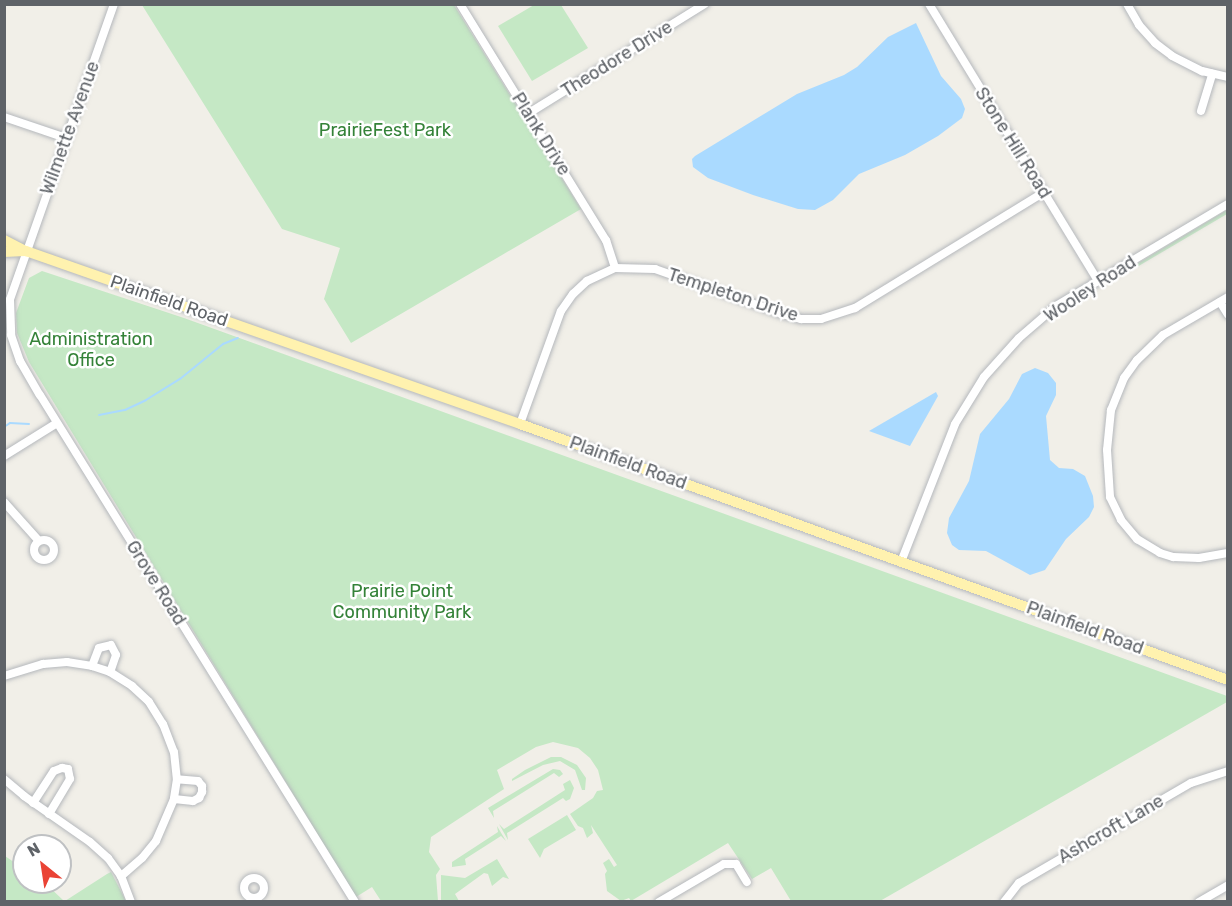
<!DOCTYPE html>
<style>
body{margin:0}
#map{position:relative;width:1232px;height:906px;overflow:hidden;background:#f1efe8;font-family:Rubik,sans-serif}
div>[style]{position:absolute}
.green>*{inset:0;background:#c5e8c5}
.water>*{inset:0;background:#aadaff}
.stream>*{height:2px;margin:-1px;padding:0 1px;transform-origin:1px;border-radius:1px;background:#aadaff}
.roads{filter:drop-shadow(0 0 2px #b5b8bc) drop-shadow(0 0 2px #b5b8bc)}
.minor>*{height:8px;margin:-4px;padding:0 4px;transform-origin:4px;border-radius:4px;background:#fff}
.minor>.ring{margin:-4px;padding:0;box-sizing:content-box;background:none;border:8px solid #fff;border-radius:50%}
.major>*{height:10px;margin:-5px;padding:0 5px;transform-origin:5px;border-radius:5px;background:#fff2af}
span{translate:-50% -50%;white-space:nowrap;text-align:center;line-height:1.15;-webkit-text-stroke:5px #fff;paint-order:stroke}
.street-label{font-size:18px;color:#5f6368}
.park-label{font-size:18px;color:#348238}
.frame{position:absolute;inset:0;border:6px solid #5f6368;pointer-events:none}
.north{position:absolute;left:12px;top:834px;width:60px;height:60px;box-sizing:border-box;background:#fff;border:2px solid #bfc1c3;border-radius:50%;rotate:330deg;font-size:16px;font-weight:700;line-height:24px;text-align:center;color:#5f6368}
.north::after{content:'';display:block;margin:auto;width:21px;height:27px;background:#ea4335;clip-path:polygon(50% 0,100% 100%,50% 72%,0 100%)}
</style>
<div id="map">
<div class="green">
<div style="clip-path:polygon(142px 5px,454px 5px,581px 209px,351px 343px,324px 299px,340px 248px,282px 229px)"></div>
<div style="clip-path:polygon(534px 5px,561px 5px,588px 48px,532px 81px,498px 26px)"></div>
<div style="clip-path:polygon(1227px 210px,1227px 214px,1108px 284px,1110px 280px)"></div>
<div style="clip-path:polygon(42px 271px,184px 318px,1227px 696px,1227px 702px,880px 901px,791px 901px,771px 868px,752px 879px,728px 843px,631px 901px,629px 898px,621px 901px,607px 891px,605px 874px,607px 871px,603px 863px,609px 859px,614px 867px,617px 865px,591px 825px,593px 833px,587px 838px,583px 828px,578px 826px,570px 814px,593px 798px,597px 791px,603px 790px,598px 770px,590px 758px,578px 748px,553px 742px,536px 747px,497px 770px,504px 789px,431px 837px,429px 852px,440px 869px,436px 875px,438px 901px,381px 901px,372px 887px,356px 897px,29px 362px,17px 333px,16px 313px,29px 278px)"></div>
<div style="clip-path:polygon(551px 757px,561px 757px,577px 765px,586px 778px,585px 790px,582px 790px,575px 770px,560px 761px,543px 765px,512px 781px,512px 779px,525px 770px)"></div>
<div style="clip-path:polygon(553px 769px,560px 770px,563px 774px,559px 777px,554px 773px,493px 811px,494px 818px,488px 808px)"></div>
<div style="clip-path:polygon(570px 780px,574px 788px,570px 799px,566px 801px,563px 798px,507px 833px,508px 840px,499px 824px,504px 829px,537px 808px,565px 790px,563px 784px)"></div>
<div style="clip-path:polygon(567px 815px,576px 830px,544px 849px,540px 858px,528px 839px)"></div>
<div style="clip-path:polygon(497px 826px,506px 841px,501px 836px,465px 859px,466px 865px,452px 867px,452px 862px,498px 832px)"></div>
<div style="clip-path:polygon(5px 856px,24px 869px,24px 882px,44px 882px,64px 901px,5px 901px)"></div>
<div style="clip-path:polygon(497px 859px,509px 879px,503px 877px,492px 886px,488px 874px,484px 873px,455px 894px,459px 901px,441px 901px,441px 875px,465px 878px)"></div>
<div style="clip-path:polygon(111px 872px,126px 901px,65px 901px,107px 874px)"></div>
</div>
<div class="water">
<div style="clip-path:polygon(916px 23px,941px 76px,961px 99px,965px 109px,962px 118px,938px 136px,905px 155px,859px 174px,833px 200px,815px 210px,798px 209px,753px 195px,708px 178px,693px 167px,692px 159px,695px 156px,797px 94px,844px 75px,857px 67px,888px 37px)"></div>
<div style="clip-path:polygon(1035px 368px,1048px 373px,1056px 383px,1056px 395px,1046px 416px,1050px 460px,1059px 468px,1073px 469px,1085px 476px,1093px 496px,1094px 507px,1089px 517px,1066px 539px,1045px 570px,1030px 575px,986px 551px,959px 550px,952px 545px,947px 533px,949px 518px,969px 481px,980px 434px,1009px 399px,1022px 374px)"></div>
<div style="clip-path:polygon(936px 392px,938px 396px,910px 446px,869px 431px)"></div>
</div>
<div class="stream">
<div style="left:99px;top:415px;width:26px;rotate:-11deg"></div>
<div style="left:125px;top:410px;width:23px;rotate:-25deg"></div>
<div style="left:146px;top:400px;width:40px;rotate:-32deg"></div>
<div style="left:180px;top:379px;width:55px;rotate:-39.1deg"></div>
<div style="left:223px;top:344px;width:16px;rotate:-22deg"></div>
<div style="left:4px;top:427px;width:7px;rotate:-34deg"></div>
<div style="left:10px;top:423px;width:19px;rotate:3deg"></div>
</div>
<div class="roads">
<div class="minor">
<div style="left:114px;top:4px;width:314px;rotate:109.4deg"></div>
<div style="left:10px;top:300px;width:35px;rotate:88deg"></div>
<div style="left:11px;top:335px;width:28px;rotate:71deg"></div>
<div style="left:20px;top:361px;width:39px;rotate:60deg"></div>
<div style="left:40px;top:395px;width:597px;rotate:58.15deg"></div>
<div style="left:460px;top:4px;width:278px;rotate:58.3deg"></div>
<div style="left:606px;top:240px;width:29px;rotate:72deg"></div>
<div style="left:929px;top:4px;width:324px;rotate:58.6deg"></div>
<div style="left:1127px;top:4px;width:24px;rotate:60deg"></div>
<div style="left:1139px;top:25px;width:24px;rotate:48deg"></div>
<div style="left:1155px;top:43px;width:21px;rotate:37deg"></div>
<div style="left:1172px;top:56px;width:34px;rotate:27deg"></div>
<div style="left:1202px;top:71px;width:27px;rotate:13deg"></div>
<div style="left:1201px;top:111px;width:39px;rotate:-73deg"></div>
<div style="left:529px;top:113px;width:207px;rotate:-31.8deg"></div>
<div style="left:4px;top:117px;width:65px;rotate:18.7deg"></div>
<div style="left:1228px;top:297px;width:75px;rotate:149.7deg"></div>
<div style="left:1163px;top:335px;width:36px;rotate:136deg"></div>
<div style="left:1137px;top:360px;width:22px;rotate:126deg"></div>
<div style="left:1124px;top:378px;width:35px;rotate:112deg"></div>
<div style="left:1111px;top:410px;width:40px;rotate:95.7deg"></div>
<div style="left:1107px;top:450px;width:47px;rotate:86.3deg"></div>
<div style="left:1110px;top:497px;width:25px;rotate:64deg"></div>
<div style="left:1121px;top:520px;width:25px;rotate:50deg"></div>
<div style="left:1137px;top:539px;width:27px;rotate:31deg"></div>
<div style="left:1160px;top:553px;width:14px;rotate:17deg"></div>
<div style="left:1173px;top:557px;width:26px;rotate:2deg"></div>
<div style="left:1199px;top:558px;width:29px;rotate:-10deg"></div>
<div style="left:1220px;top:302px;width:15px;rotate:58deg"></div>
<div style="left:520px;top:424px;width:120px;rotate:-70.1deg"></div>
<div style="left:561px;top:311px;width:21px;rotate:-55deg"></div>
<div style="left:573px;top:294px;width:19px;rotate:-43deg"></div>
<div style="left:587px;top:281px;width:31px;rotate:-25deg"></div>
<div style="left:615px;top:268px;width:40px;rotate:1.4deg"></div>
<div style="left:655px;top:269px;width:135px;rotate:19.5deg"></div>
<div style="left:782px;top:314px;width:20px;rotate:15deg"></div>
<div style="left:801px;top:319px;width:20px"></div>
<div style="left:821px;top:319px;width:36px;rotate:-18deg"></div>
<div style="left:855px;top:308px;width:222px;rotate:-31.5deg"></div>
<div style="left:4px;top:456px;width:62px;rotate:-31.9deg"></div>
<div style="left:4px;top:502px;width:52px;rotate:48.1deg"></div>
<div class="ring" style="left:34px;top:540px;width:12px;height:12px"></div>
<div style="left:901px;top:562px;width:148px;rotate:-68.6deg"></div>
<div style="left:955px;top:424px;width:55px;rotate:-58.3deg"></div>
<div style="left:984px;top:377px;width:52px;rotate:-48.1deg"></div>
<div style="left:1019px;top:338px;width:49px;rotate:-40.9deg"></div>
<div style="left:1056px;top:306px;width:200px;rotate:-30.7deg"></div>
<div style="left:92px;top:666px;width:19px;rotate:-69deg"></div>
<div style="left:99px;top:648px;width:12px;rotate:-14deg"></div>
<div style="left:111px;top:645px;width:11px;rotate:63deg"></div>
<div style="left:116px;top:655px;width:18px;rotate:109deg"></div>
<div style="left:4px;top:676px;width:41px;rotate:-17.1deg"></div>
<div style="left:43px;top:664px;width:24px;rotate:-5deg"></div>
<div style="left:67px;top:662px;width:25px;rotate:9deg"></div>
<div style="left:92px;top:666px;width:19px;rotate:18deg"></div>
<div style="left:110px;top:672px;width:26px;rotate:32deg"></div>
<div style="left:132px;top:686px;width:23px;rotate:43deg"></div>
<div style="left:149px;top:702px;width:26px;rotate:58deg"></div>
<div style="left:163px;top:724px;width:30px;rotate:69deg"></div>
<div style="left:174px;top:752px;width:27px;rotate:84deg"></div>
<div style="left:177px;top:779px;width:20px;rotate:99deg"></div>
<div style="left:174px;top:799px;width:46px;rotate:113.2deg"></div>
<div style="left:156px;top:841px;width:22px;rotate:129deg"></div>
<div style="left:142px;top:858px;width:28px;rotate:139deg"></div>
<div style="left:4px;top:779px;width:26px;rotate:40deg"></div>
<div style="left:24px;top:796px;width:80px;rotate:34.9deg"></div>
<div style="left:90px;top:842px;width:24px;rotate:42deg"></div>
<div style="left:108px;top:858px;width:22px;rotate:54deg"></div>
<div style="left:121px;top:876px;width:28px;rotate:69deg"></div>
<div style="left:174px;top:799px;width:19px;rotate:6deg"></div>
<div style="left:193px;top:801px;width:7px;rotate:-27deg"></div>
<div style="left:199px;top:798px;width:7px;rotate:-63deg"></div>
<div style="left:202px;top:792px;width:6px;rotate:-90deg"></div>
<div style="left:202px;top:786px;width:6px;rotate:-129deg"></div>
<div style="left:198px;top:781px;width:21px;rotate:-175deg"></div>
<div style="left:33px;top:803px;width:38px;rotate:-57deg"></div>
<div style="left:54px;top:771px;width:9px;rotate:-21deg"></div>
<div style="left:62px;top:768px;width:6px;rotate:9deg"></div>
<div style="left:68px;top:769px;width:10px;rotate:79deg"></div>
<div style="left:70px;top:779px;width:41px;rotate:121deg"></div>
<div class="ring" style="left:244px;top:878px;width:12px;height:12px"></div>
<div style="left:659px;top:902px;width:75px;rotate:-30.3deg"></div>
<div style="left:724px;top:864px;width:12px"></div>
<div style="left:736px;top:864px;width:21px;rotate:59deg"></div>
<div style="left:1004px;top:902px;width:24px;rotate:-52deg"></div>
<div style="left:1019px;top:883px;width:199px;rotate:-30.2deg"></div>
<div style="left:1191px;top:783px;width:39px;rotate:-18deg"></div>
<div style="left:1199px;top:902px;width:34px;rotate:-30deg"></div>
</div>
<div class="major">
<div style="left:4px;top:240px;width:25px;rotate:27deg"></div>
<div style="left:26px;top:251px;width:523px;rotate:19.3deg"></div>
<div style="left:520px;top:424px;width:753px;rotate:19.88deg"></div>
<div style="left:4px;top:252px;width:21px;rotate:-3deg"></div>
</div>
</div>
<div class="street-label">
<span style="left:617px;top:59px;rotate:-32deg">Theodore Drive</span>
<span style="left:70px;top:128px;rotate:-70deg">Wilmette Avenue</span>
<span style="left:541px;top:134px;rotate:58deg">Plank Drive</span>
<span style="left:1013px;top:143px;rotate:58deg">Stone Hill Road</span>
<span style="left:1090px;top:289px;rotate:-33deg">Wooley Road</span>
<span style="left:733px;top:295px;rotate:18deg">Templeton Drive</span>
<span style="left:169px;top:301px;rotate:19deg">Plainfield Road</span>
<span style="left:628px;top:463px;rotate:20deg">Plainfield Road</span>
<span style="left:156px;top:583px;rotate:58deg">Grove Road</span>
<span style="left:1085px;top:628px;rotate:20deg">Plainfield Road</span>
<span style="left:1111px;top:829px;rotate:-30deg">Ashcroft Lane</span>
</div>
<div class="park-label">
<span style="left:385px;top:130px">PrairieFest Park</span>
<span style="left:91px;top:350px">Administration<br>Office</span>
<span style="left:402px;top:602px">Prairie Point<br>Community Park</span>
</div>
<div class="frame"></div>
<div class="north">N</div>
</div>
